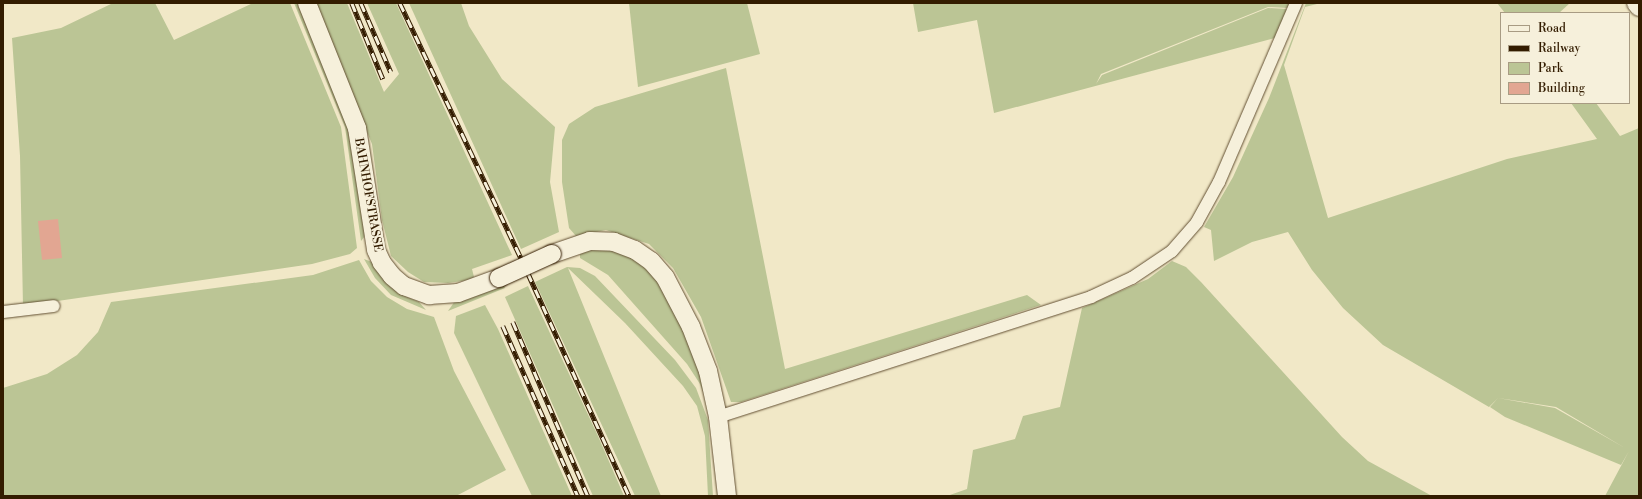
<!DOCTYPE html>
<style>
body{margin:0}
#map{position:relative;width:1642px;height:499px;overflow:hidden;background:#f1e8c7;font-family:"Libre Bodoni",serif}
div>[style]{position:absolute}
.green>*{inset:0;background:#bbc595}
.building>*{inset:0;background:#e2a692}
.roads{filter:drop-shadow(0 0 1px #624f32) drop-shadow(0 0 1px #624f32)}
.street>*{height:12px;margin:-6px;padding:0 6px;transform-origin:6px;border-radius:6px;background:#f6f0db}
.secondary>*{height:18px;margin:-9px;padding:0 9px;transform-origin:9px;border-radius:9px;background:#f6f0db}
.rail>*{height:4.5px;margin-top:-2.25px;transform-origin:0;background:repeating-linear-gradient(90deg,#f6f0db 0 9px,#331c00 0 18px);box-sizing:border-box;border-block:1px solid #331c00}
.bridges{filter:drop-shadow(0 0 1px #331c00) drop-shadow(0 0 1px #331c00)}
.secondary-bridge>*{height:18px;margin:-9px;padding:0 9px;transform-origin:9px;border-radius:9px;background:#f6f0db}
span{translate:-50% -50%;white-space:nowrap;text-align:center;line-height:1.15;-webkit-text-stroke:4px #f6f0db;paint-order:stroke}
.street-label{font-size:12px;color:#331c00}
.frame{position:absolute;inset:0;border:4px solid #331c00;pointer-events:none}
.legend{position:absolute;left:1500px;top:12px;width:130px;height:92px;box-sizing:border-box;background:#f6f0db;border:1px solid #a89b83;margin:0;padding:5px 7px;list-style:none;font-size:12px;color:#331c00}
.legend li{display:flex;align-items:center;gap:8px;height:20px}
.legend b{width:20px;border:1px solid #a89b83}
</style>
<div id="map">
<div class="green">
<div style="clip-path:polygon(113px 3px,155px 3px,174px 40px,253px 3px,290px 3px,341px 127px,357px 248px,350px 254px,312px 264px,23px 306px,20px 156px,12px 38px,61px 28px)"></div>
<div style="clip-path:polygon(294px 3px,298px 3px,349px 126px,365px 236px,361px 241px,345px 127px)"></div>
<div style="clip-path:polygon(314px 3px,347px 3px,384px 92px,399px 74px,367px 3px,396px 3px,512px 255px,472px 269px,474px 277px,469px 280px,448px 283px,424px 282px,408px 272px,391px 256px,382px 220px,372px 144px)"></div>
<div style="clip-path:polygon(409px 3px,461px 3px,469px 26px,502px 79px,555px 127px,550px 182px,559px 232px,521px 249px)"></div>
<div style="clip-path:polygon(629px 3px,747px 3px,760px 54px,638px 87px)"></div>
<div style="clip-path:polygon(913px 3px,1290px 3px,1288px 8px,1268px 7px,1101px 74px,1096px 84px,1102px 75px,1268px 8px,1287px 9px,1275px 38px,994px 113px,977px 20px,918px 32px)"></div>
<div style="clip-path:polygon(1306px 3px,1321px 3px,1305px 7px,1284px 65px,1328px 218px,1507px 159px,1597px 139px,1571px 103px,1596px 103px,1620px 136px,1639px 128px,1639px 496px,1605px 496px,1629px 451px,1621px 465px,1505px 417px,1490px 407px,1498px 398px,1555px 408px,1625px 448px,1556px 407px,1498px 398px,1489px 407px,1383px 345px,1343px 308px,1312px 270px,1288px 232px,1252px 242px,1214px 261px,1211px 230px,1204px 227px,1233px 177px,1269px 98px)"></div>
<div style="clip-path:polygon(1497px 3px,1570px 3px,1559px 13px,1505px 13px)"></div>
<div style="clip-path:polygon(726px 68px,785px 369px,1027px 295px,1041px 305px,741px 402px,731px 402px,701px 317px,673px 268px,649px 244px,621px 235px,606px 230px,576px 236px,569px 228px,562px 182px,562px 140px,569px 124px,595px 107px)"></div>
<div style="clip-path:polygon(598px 249px,614px 250px,637px 259px,654px 274px,689px 339px,711px 414px,700px 384px,687px 364px,608px 275px,580px 258px,580px 250px)"></div>
<div style="clip-path:polygon(364px 259px,372px 262px,405px 296px,419px 302px,426px 310px,391px 295px,375px 278px)"></div>
<div style="clip-path:polygon(359px 260px,371px 281px,387px 297px,407px 309px,434px 317px,454px 371px,506px 470px,456px 496px,3px 496px,3px 388px,47px 374px,77px 355px,98px 332px,111px 302px,313px 275px)"></div>
<div style="clip-path:polygon(1172px 261px,1186px 267px,1201px 282px,1342px 437px,1368px 461px,1432px 496px,947px 496px,967px 489px,973px 450px,1015px 439px,1023px 416px,1060px 407px,1082px 308px,1148px 279px)"></div>
<div style="clip-path:polygon(567px 267px,580px 268px,595px 276px,675px 360px,696px 388px,708px 420px,713px 496px,708px 496px,705px 436px,697px 406px,683px 386px,625px 323px,568px 268px,661px 496px,635px 496px,535px 282px)"></div>
<div style="clip-path:polygon(503px 284px,505px 288px,448px 311px,455px 301px)"></div>
<div style="clip-path:polygon(528px 286px,598px 436px,624px 496px,593px 496px,505px 297px)"></div>
<div style="clip-path:polygon(485px 305px,498px 329px,572px 496px,532px 496px,454px 333px,456px 316px)"></div>
</div>
<div class="building">
<div style="clip-path:polygon(58px 219px,62px 258px,42px 260px,38px 221px)"></div>
</div>
<div class="roads">
<div class="street">
<div style="left:3px;top:312px;width:51px;rotate:-6.7deg"></div>
<div style="left:718px;top:417px;width:392px;rotate:-17.8deg"></div>
<div style="left:1091px;top:297px;width:45px;rotate:-24.9deg"></div>
<div style="left:1132px;top:278px;width:48px;rotate:-34deg"></div>
<div style="left:1172px;top:251px;width:38px;rotate:-49deg"></div>
<div style="left:1197px;top:222px;width:46px;rotate:-61.2deg"></div>
<div style="left:1219px;top:182px;width:195px;rotate:-66.7deg"></div>
</div>
<div class="secondary">
<div style="left:307px;top:3px;width:135px;rotate:68.2deg"></div>
<div style="left:357px;top:128px;width:123px;rotate:81.1deg"></div>
<div style="left:376px;top:250px;width:14px;rotate:65deg"></div>
<div style="left:382px;top:263px;width:16px;rotate:52deg"></div>
<div style="left:392px;top:276px;width:16px;rotate:40deg"></div>
<div style="left:404px;top:286px;width:27px;rotate:20deg"></div>
<div style="left:429px;top:295px;width:29px;rotate:-4deg"></div>
<div style="left:458px;top:293px;width:44px;rotate:-20.1deg"></div>
<div style="left:1636px;top:3px;width:5px;rotate:53deg"></div>
<div style="left:552px;top:254px;width:40px;rotate:-18.9deg"></div>
<div style="left:590px;top:241px;width:24px;rotate:2deg"></div>
<div style="left:614px;top:242px;width:22px;rotate:21deg"></div>
<div style="left:635px;top:250px;width:19px;rotate:35deg"></div>
<div style="left:651px;top:261px;width:21px;rotate:49deg"></div>
<div style="left:665px;top:277px;width:56px;rotate:62.5deg"></div>
<div style="left:691px;top:327px;width:47px;rotate:68.9deg"></div>
<div style="left:708px;top:371px;width:47px;rotate:77.7deg"></div>
<div style="left:718px;top:417px;width:80px;rotate:83.5deg"></div>
</div>
</div>
<div class="rail">
<div style="left:352px;top:3px;width:82px;rotate:67.8deg"></div>
<div style="left:361px;top:3px;width:75px;rotate:66.5deg"></div>
<div style="left:400px;top:3px;width:299px;rotate:64.6deg"></div>
<div style="left:528px;top:273px;width:245px;rotate:65.6deg"></div>
<div style="left:513px;top:322px;width:189px;rotate:66.7deg"></div>
<div style="left:503px;top:326px;width:186px;rotate:66.2deg"></div>
</div>
<div class="bridges">
<div class="secondary-bridge">
<div style="left:499px;top:278px;width:58px;rotate:-24.4deg"></div>
</div>
</div>
<div class="street-label">
<span style="left:368px;top:195px;rotate:80deg">BAHNHOFSTRASSE</span>
</div>
<div class="frame"></div>
<ul class="legend">
<li><b style="height:5px;background:#f6f0db"></b>Road</li>
<li><b style="height:5px;background:#331c00"></b>Railway</li>
<li><b style="height:11px;background:#bbc595"></b>Park</li>
<li><b style="height:11px;background:#e2a692"></b>Building</li>
</ul>
</div>
